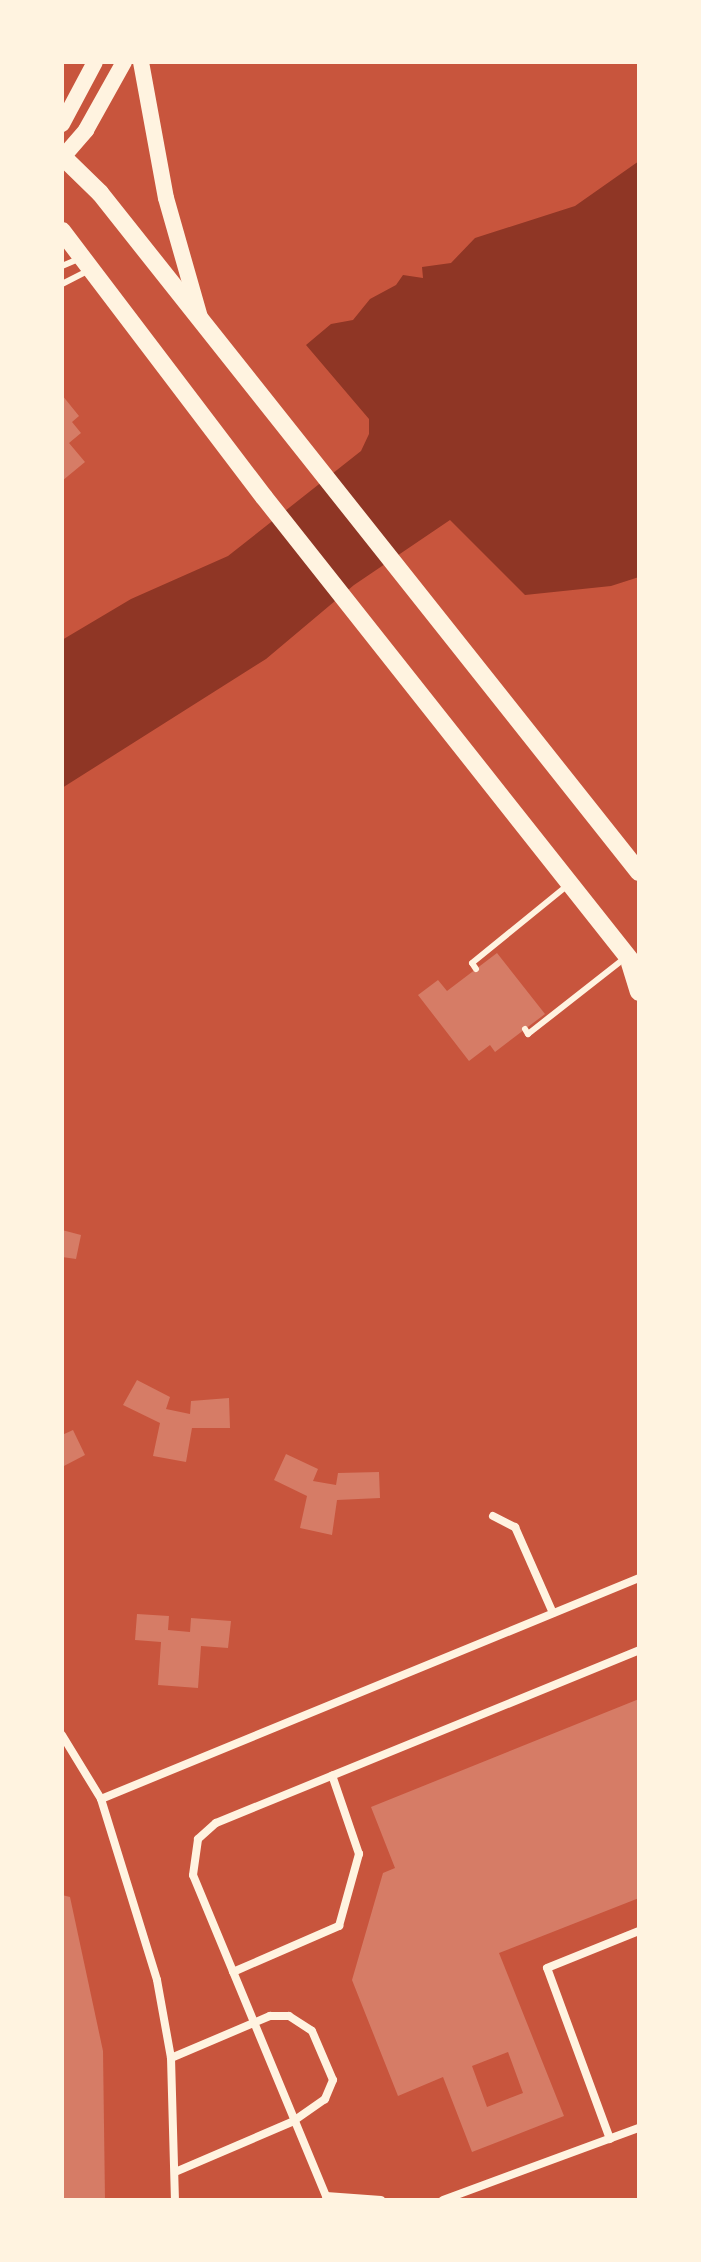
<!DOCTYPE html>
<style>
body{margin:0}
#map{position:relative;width:701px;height:2262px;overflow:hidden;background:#c8553d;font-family:Montserrat,sans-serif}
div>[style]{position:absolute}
.water>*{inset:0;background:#8f3625}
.building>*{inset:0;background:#d67c66}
.service>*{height:6px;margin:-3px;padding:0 3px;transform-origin:3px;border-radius:3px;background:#fff3e0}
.minor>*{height:8px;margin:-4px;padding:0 4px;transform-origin:4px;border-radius:4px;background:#fff3e0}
.secondary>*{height:16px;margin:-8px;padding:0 8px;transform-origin:8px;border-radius:8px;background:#fff3e0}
.trunk>*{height:18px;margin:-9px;padding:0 9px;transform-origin:9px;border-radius:9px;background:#fff3e0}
span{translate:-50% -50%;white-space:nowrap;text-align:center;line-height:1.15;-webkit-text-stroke:7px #fff3e0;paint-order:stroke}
.frame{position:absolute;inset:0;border:64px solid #fff3e0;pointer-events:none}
</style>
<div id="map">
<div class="water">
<div style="clip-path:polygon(639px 161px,639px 577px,611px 586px,525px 595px,450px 520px,354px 585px,266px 659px,62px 788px,62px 640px,131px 599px,228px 556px,361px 451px,369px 434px,369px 419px,306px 345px,331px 324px,353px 320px,370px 299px,396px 285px,403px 275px,423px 278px,422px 267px,451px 263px,475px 238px,575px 206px)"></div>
</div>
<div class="building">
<div style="clip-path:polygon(62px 395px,79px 416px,72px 422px,81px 433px,69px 443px,85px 462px,62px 481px)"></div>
<div style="clip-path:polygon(497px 953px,545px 1014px,495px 1052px,490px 1045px,469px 1061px,418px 995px,438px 980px,447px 991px)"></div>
<div style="clip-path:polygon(62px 1230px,81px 1235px,76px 1259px,62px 1257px)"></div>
<div style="clip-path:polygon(137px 1380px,170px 1397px,166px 1409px,190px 1414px,191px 1401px,229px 1398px,230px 1428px,192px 1428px,186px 1462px,153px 1456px,160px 1423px,123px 1405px)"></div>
<div style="clip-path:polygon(73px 1430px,85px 1455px,62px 1467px,62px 1435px)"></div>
<div style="clip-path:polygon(286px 1454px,318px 1469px,313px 1481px,336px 1485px,338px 1473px,379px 1472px,380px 1498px,337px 1500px,332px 1535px,300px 1528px,307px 1496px,274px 1480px)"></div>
<div style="clip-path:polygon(137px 1614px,169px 1616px,168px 1630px,190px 1632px,191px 1618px,231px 1621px,228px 1648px,201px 1646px,198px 1688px,158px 1685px,161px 1642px,135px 1640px)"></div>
<div style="clip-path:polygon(evenodd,639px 1699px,639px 1898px,499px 1953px,564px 2116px,472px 2152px,443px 2077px,398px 2096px,352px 1980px,383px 1873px,395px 1868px,371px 1807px,639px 1699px,508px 2052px,523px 2093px,487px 2107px,472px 2066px,508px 2052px)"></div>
<div style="clip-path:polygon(62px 1895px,70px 1897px,103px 2051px,105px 2200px,62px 2200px)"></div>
</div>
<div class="service">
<div style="left:62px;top:266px;width:21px;rotate:-23deg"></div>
<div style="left:62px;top:284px;width:30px;rotate:-27deg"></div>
<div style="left:476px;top:969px;width:7px;rotate:-124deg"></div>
<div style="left:472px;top:963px;width:124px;rotate:-39.1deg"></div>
<div style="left:525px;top:1029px;width:6px;rotate:59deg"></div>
<div style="left:528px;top:1034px;width:123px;rotate:-38.1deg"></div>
</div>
<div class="minor">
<div style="left:493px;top:1516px;width:25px;rotate:27deg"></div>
<div style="left:515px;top:1527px;width:94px;rotate:66.2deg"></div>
<div style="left:62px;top:1735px;width:75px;rotate:58.6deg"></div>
<div style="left:101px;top:1799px;width:189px;rotate:72.8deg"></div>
<div style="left:157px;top:1980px;width:79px;rotate:79.8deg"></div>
<div style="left:171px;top:2058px;width:142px;rotate:88.4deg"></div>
<div style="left:101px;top:1799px;width:582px;rotate:-22.33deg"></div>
<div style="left:233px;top:1972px;width:116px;rotate:-23.5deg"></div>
<div style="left:339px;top:1926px;width:75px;rotate:-74.5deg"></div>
<div style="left:359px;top:1854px;width:83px;rotate:-108.9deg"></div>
<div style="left:171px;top:2058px;width:108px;rotate:-23deg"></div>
<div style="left:270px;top:2016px;width:19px"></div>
<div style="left:289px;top:2016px;width:27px;rotate:33deg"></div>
<div style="left:312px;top:2031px;width:53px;rotate:66.8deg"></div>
<div style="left:333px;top:2080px;width:21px;rotate:113deg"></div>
<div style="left:325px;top:2099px;width:38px;rotate:145deg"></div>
<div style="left:294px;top:2121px;width:129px;rotate:156.8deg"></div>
<div style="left:610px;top:2139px;width:182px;rotate:-110.2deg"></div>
<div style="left:547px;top:1968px;width:99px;rotate:-21.9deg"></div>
<div style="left:381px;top:2200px;width:55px;rotate:-175.8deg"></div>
<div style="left:326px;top:2196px;width:347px;rotate:-112.5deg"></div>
<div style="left:193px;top:1875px;width:36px;rotate:-82deg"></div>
<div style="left:198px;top:1839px;width:24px;rotate:-42deg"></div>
<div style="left:216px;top:1823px;width:457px;rotate:-22.2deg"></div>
<div style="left:443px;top:2200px;width:209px;rotate:-20.2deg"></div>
</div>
<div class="secondary">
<div style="left:141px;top:62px;width:138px;rotate:79.6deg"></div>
<div style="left:166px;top:198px;width:124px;rotate:74.1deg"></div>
<div style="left:62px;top:124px;width:70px;rotate:-62deg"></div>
<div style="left:62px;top:158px;width:37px;rotate:-49deg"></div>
<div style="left:86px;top:130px;width:78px;rotate:-60.8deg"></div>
</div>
<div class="trunk">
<div style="left:62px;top:156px;width:53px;rotate:44.2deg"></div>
<div style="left:100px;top:193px;width:867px;rotate:51.56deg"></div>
<div style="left:62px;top:231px;width:334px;rotate:52.8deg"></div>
<div style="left:264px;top:497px;width:604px;rotate:51.65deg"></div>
<div style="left:630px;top:963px;width:30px;rotate:73deg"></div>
</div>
<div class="frame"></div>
</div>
